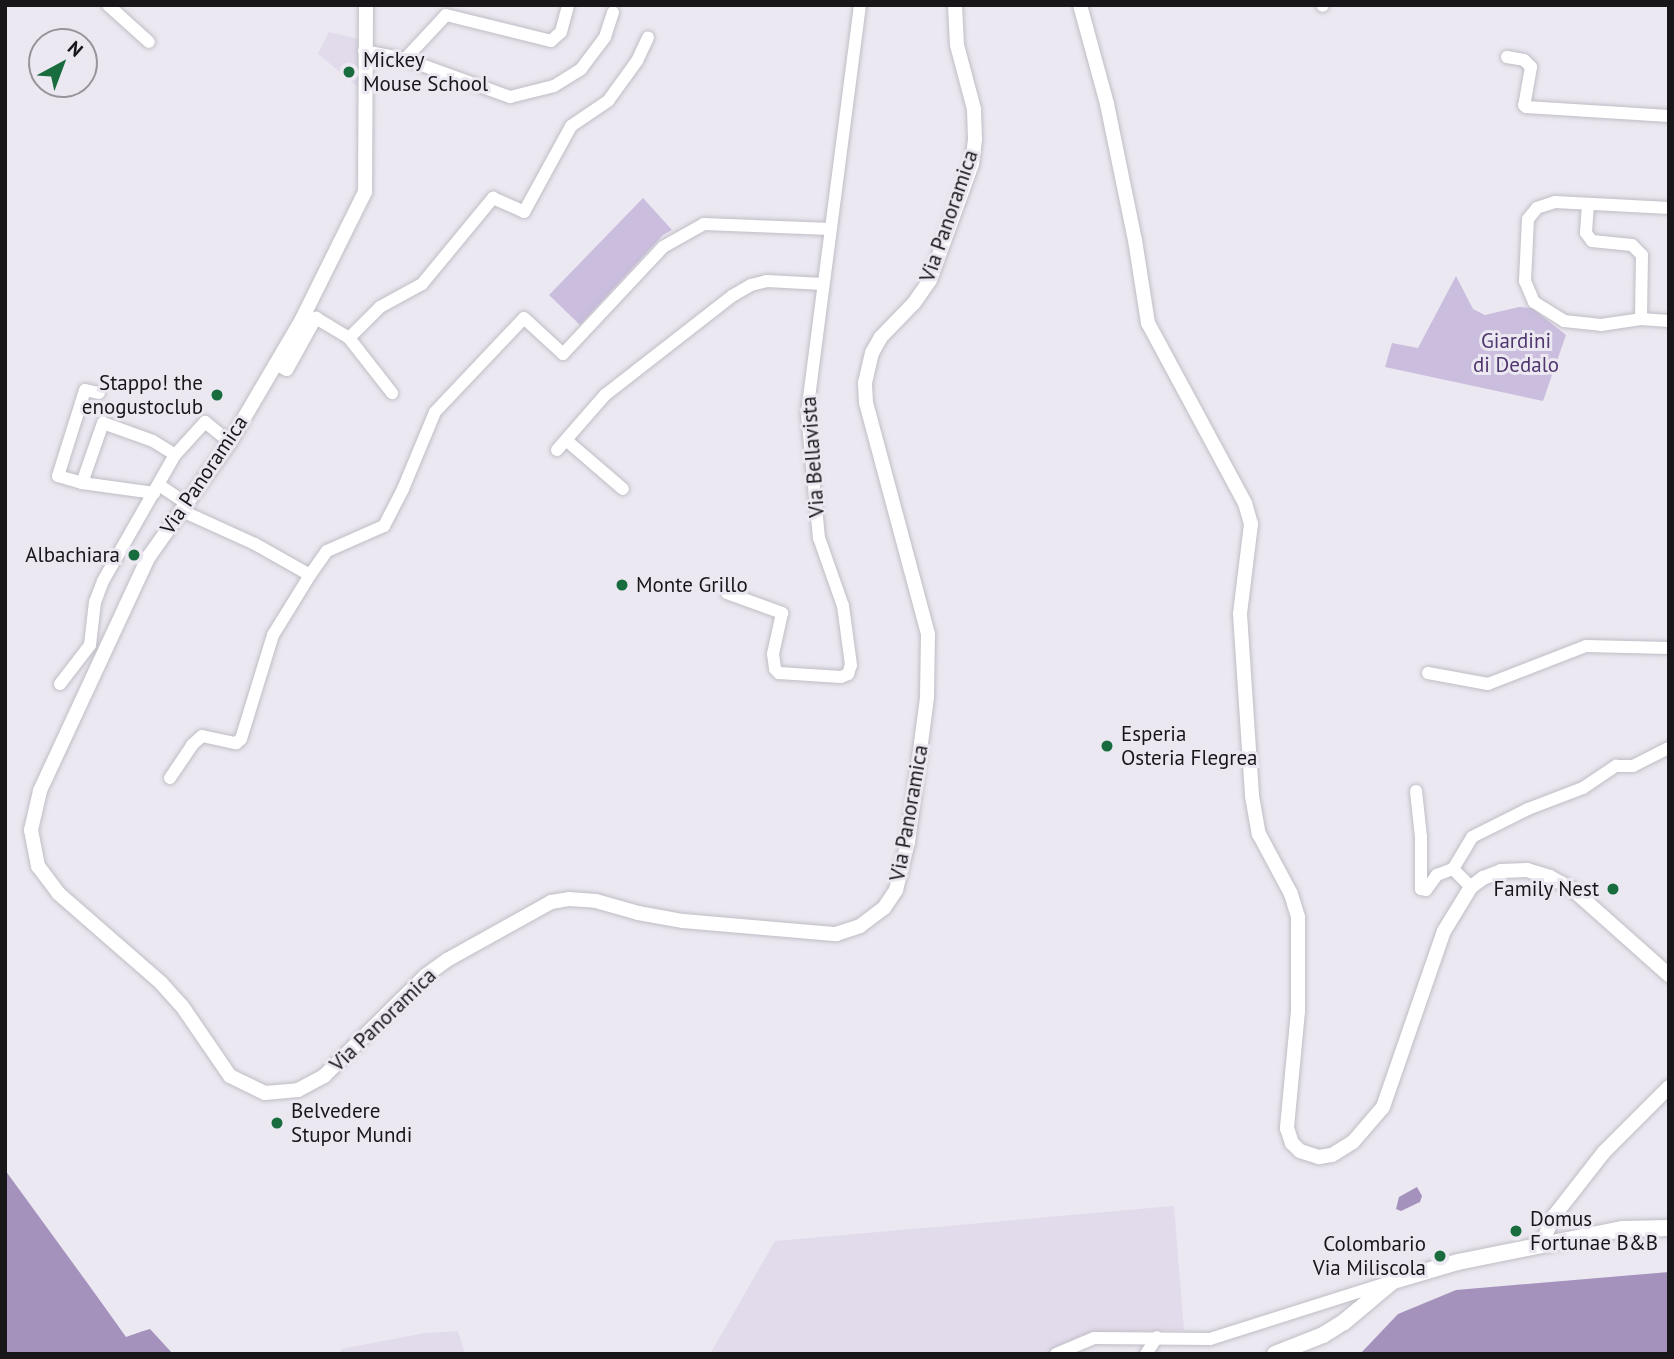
<!DOCTYPE html>
<style>
body{margin:0}
#map{position:relative;width:1674px;height:1359px;overflow:hidden;background:#ebe8f1;font-family:"PT Sans",sans-serif}
div>[style]{position:absolute}
.built>*{inset:0;background:#e2dbeb}
.green>*{inset:0;background:#cabdde}
.water>*{inset:0;background:#a492bd}
.pier>*{inset:0;background:#ebe8f1}
.roads{filter:drop-shadow(0 0 2px #c0bdc5) drop-shadow(0 0 2px #c0bdc5)}
.minor>*{height:12px;margin:-6px;padding:0 6px;transform-origin:6px;border-radius:6px;background:#fff}
.tertiary>*{height:14px;margin:-7px;padding:0 7px;transform-origin:7px;border-radius:7px;background:#fff}
.secondary>*{height:16px;margin:-8px;padding:0 8px;transform-origin:8px;border-radius:8px;background:#fff}
.dots>*{width:19px;height:19px;translate:-50% -50%;box-sizing:border-box;border:4px solid #ebe8f1;border-radius:50%}
span{translate:-50% -50%;white-space:nowrap;text-align:center;line-height:1.15;-webkit-text-stroke:6px #ebe8f1;paint-order:stroke}
.poi-label{font-size:21px;color:#181619}
.left{translate:0 -50%;text-align:left}
.right{translate:-100% -50%;text-align:right}
.street-label{font-size:21px;color:#181619}
.park-label{font-size:21px;color:#50366e}
.frame{position:absolute;inset:0;border:7px solid #181619;pointer-events:none}
.north{position:absolute;left:28px;top:28px;width:70px;height:70px;box-sizing:border-box;background:#ebe8f1;border:2px solid #97949b;border-radius:50%;rotate:41deg;font-size:19px;font-weight:700;line-height:28px;text-align:center;color:#181619}
.north::after{content:'';display:block;margin:auto;width:24px;height:32px;background:#186c3e;clip-path:polygon(50% 0,100% 100%,50% 72%,0 100%)}
</style>
<div id="map">
<div class="built">
<div style="clip-path:polygon(329px 32px,359px 39px,360px 89px,318px 54px)"></div>
<div style="clip-path:polygon(1174px 1206px,1184px 1330px,1103px 1332px,1049px 1354px,710px 1354px,775px 1241px)"></div>
<div style="clip-path:polygon(458px 1331px,465px 1354px,341px 1354px,341px 1349px,425px 1333px)"></div>
</div>
<div class="green">
<div style="clip-path:polygon(643px 198px,672px 230px,663px 235px,580px 325px,549px 295px)"></div>
<div style="clip-path:polygon(1456px 276px,1473px 309px,1485px 315px,1519px 307px,1532px 308px,1566px 335px,1543px 401px,1385px 367px,1392px 343px,1418px 348px)"></div>
</div>
<div class="water">
<div style="clip-path:polygon(5px 1170px,126px 1336px,150px 1329px,173px 1354px,5px 1354px)"></div>
<div style="clip-path:polygon(1417px 1187px,1422px 1196px,1420px 1202px,1401px 1211px,1396px 1209px,1399px 1197px)"></div>
<div style="clip-path:polygon(1669px 1272px,1669px 1354px,1360px 1354px,1398px 1314px,1456px 1290px)"></div>
</div>
<div class="pier">
<div style="clip-path:polygon(5px 1166px,127px 1332px,136px 1330px,140px 1332px,126px 1337px)"></div>
</div>
<div class="roads">
<div class="minor">
<div style="left:108px;top:5px;width:55px;rotate:42.1deg"></div>
<div style="left:1322px;top:5px;width:1px;rotate:45deg"></div>
<div style="left:364px;top:51px;width:42px;rotate:11deg"></div>
<div style="left:405px;top:59px;width:112px;rotate:19.9deg"></div>
<div style="left:510px;top:97px;width:45px;rotate:-14deg"></div>
<div style="left:554px;top:86px;width:32px;rotate:-32deg"></div>
<div style="left:581px;top:69px;width:40px;rotate:-53deg"></div>
<div style="left:605px;top:37px;width:26px;rotate:-72deg"></div>
<div style="left:1507px;top:57px;width:17px;rotate:10deg"></div>
<div style="left:1524px;top:60px;width:10px;rotate:45deg"></div>
<div style="left:1531px;top:67px;width:39px;rotate:100deg"></div>
<div style="left:1524px;top:105px;width:3px;rotate:45deg"></div>
<div style="left:1526px;top:107px;width:143px;rotate:3.6deg"></div>
<div style="left:405px;top:59px;width:60px;rotate:-47deg"></div>
<div style="left:446px;top:15px;width:108px;rotate:13.9deg"></div>
<div style="left:551px;top:41px;width:13px;rotate:-42deg"></div>
<div style="left:561px;top:32px;width:28px;rotate:-75deg"></div>
<div style="left:1588px;top:204px;width:29px;rotate:94deg"></div>
<div style="left:1586px;top:233px;width:10px;rotate:53deg"></div>
<div style="left:1592px;top:241px;width:40px;rotate:5.7deg"></div>
<div style="left:1632px;top:245px;width:14px;rotate:45deg"></div>
<div style="left:1642px;top:255px;width:64px;rotate:90.9deg"></div>
<div style="left:1669px;top:208px;width:114px;rotate:-177deg"></div>
<div style="left:1555px;top:202px;width:19px;rotate:162deg"></div>
<div style="left:1537px;top:208px;width:14px;rotate:129deg"></div>
<div style="left:1528px;top:219px;width:62px;rotate:92.8deg"></div>
<div style="left:1525px;top:281px;width:23px;rotate:67deg"></div>
<div style="left:1534px;top:302px;width:36px;rotate:32deg"></div>
<div style="left:1564px;top:321px;width:37px;rotate:6deg"></div>
<div style="left:1601px;top:325px;width:40px;rotate:-8.5deg"></div>
<div style="left:1641px;top:319px;width:28px;rotate:4deg"></div>
<div style="left:349px;top:338px;width:70px;rotate:52deg"></div>
<div style="left:275px;top:364px;width:13px;rotate:27deg"></div>
<div style="left:287px;top:370px;width:60px;rotate:-60.9deg"></div>
<div style="left:316px;top:318px;width:39px;rotate:31deg"></div>
<div style="left:349px;top:338px;width:44px;rotate:-45deg"></div>
<div style="left:380px;top:307px;width:48px;rotate:-28.7deg"></div>
<div style="left:422px;top:284px;width:112px;rotate:-50.5deg"></div>
<div style="left:493px;top:198px;width:34px;rotate:24deg"></div>
<div style="left:524px;top:212px;width:98px;rotate:-61.3deg"></div>
<div style="left:571px;top:126px;width:45px;rotate:-34deg"></div>
<div style="left:608px;top:101px;width:49px;rotate:-54.1deg"></div>
<div style="left:637px;top:61px;width:26px;rotate:-65deg"></div>
<div style="left:99px;top:393px;width:14px;rotate:-168deg"></div>
<div style="left:85px;top:390px;width:90px;rotate:107.4deg"></div>
<div style="left:58px;top:476px;width:25px;rotate:16deg"></div>
<div style="left:82px;top:483px;width:73px;rotate:7.9deg"></div>
<div style="left:566px;top:440px;width:75px;rotate:40.7deg"></div>
<div style="left:557px;top:450px;width:73px;rotate:-48.9deg"></div>
<div style="left:605px;top:395px;width:161px;rotate:-37.9deg"></div>
<div style="left:732px;top:296px;width:22px;rotate:-30deg"></div>
<div style="left:751px;top:285px;width:16px;rotate:-14deg"></div>
<div style="left:767px;top:281px;width:56px;rotate:3.1deg"></div>
<div style="left:82px;top:483px;width:64px;rotate:-70.7deg"></div>
<div style="left:103px;top:423px;width:53px;rotate:19.8deg"></div>
<div style="left:153px;top:441px;width:26px;rotate:32deg"></div>
<div style="left:159px;top:485px;width:32px;rotate:34deg"></div>
<div style="left:180px;top:510px;width:82px;rotate:24.4deg"></div>
<div style="left:255px;top:544px;width:63px;rotate:29.4deg"></div>
<div style="left:727px;top:593px;width:59px;rotate:20deg"></div>
<div style="left:782px;top:613px;width:42px;rotate:102.4deg"></div>
<div style="left:773px;top:654px;width:15px;rotate:82deg"></div>
<div style="left:775px;top:669px;width:6px;rotate:45deg"></div>
<div style="left:779px;top:673px;width:62px;rotate:3.7deg"></div>
<div style="left:841px;top:677px;width:8px;rotate:-23deg"></div>
<div style="left:848px;top:674px;width:9px;rotate:-72deg"></div>
<div style="left:851px;top:665px;width:60px;rotate:-97.7deg"></div>
<div style="left:843px;top:606px;width:72px;rotate:-109.4deg"></div>
<div style="left:819px;top:538px;width:126px;rotate:-95.5deg"></div>
<div style="left:807px;top:413px;width:411px;rotate:-82.6deg"></div>
<div style="left:1428px;top:673px;width:61px;rotate:10.4deg"></div>
<div style="left:1488px;top:684px;width:105px;rotate:-21.2deg"></div>
<div style="left:1586px;top:646px;width:83px;rotate:1.4deg"></div>
<div style="left:60px;top:684px;width:49px;rotate:-52.4deg"></div>
<div style="left:90px;top:645px;width:43px;rotate:-83.4deg"></div>
<div style="left:95px;top:602px;width:22px;rotate:-69deg"></div>
<div style="left:103px;top:581px;width:145px;rotate:-60.3deg"></div>
<div style="left:175px;top:455px;width:45px;rotate:-47.7deg"></div>
<div style="left:205px;top:422px;width:32px;rotate:39deg"></div>
<div style="left:170px;top:778px;width:40px;rotate:-56deg"></div>
<div style="left:192px;top:745px;width:13px;rotate:-42deg"></div>
<div style="left:202px;top:736px;width:35px;rotate:12deg"></div>
<div style="left:236px;top:743px;width:6px;rotate:-39deg"></div>
<div style="left:241px;top:739px;width:109px;rotate:-72.9deg"></div>
<div style="left:273px;top:635px;width:70px;rotate:-58.3deg"></div>
<div style="left:310px;top:575px;width:29px;rotate:-55deg"></div>
<div style="left:327px;top:551px;width:62px;rotate:-23.7deg"></div>
<div style="left:384px;top:526px;width:42px;rotate:-62.8deg"></div>
<div style="left:403px;top:489px;width:83px;rotate:-67.4deg"></div>
<div style="left:435px;top:412px;width:129px;rotate:-46.6deg"></div>
<div style="left:524px;top:318px;width:53px;rotate:42.7deg"></div>
<div style="left:563px;top:354px;width:146px;rotate:-46.9deg"></div>
<div style="left:663px;top:247px;width:47px;rotate:-29.3deg"></div>
<div style="left:704px;top:224px;width:126px;rotate:2.3deg"></div>
<div style="left:1416px;top:791px;width:46px;rotate:83.8deg"></div>
<div style="left:1421px;top:837px;width:52px;rotate:90deg"></div>
<div style="left:1421px;top:889px;width:5px;rotate:11deg"></div>
<div style="left:1426px;top:890px;width:19px;rotate:-54deg"></div>
<div style="left:1437px;top:875px;width:17px;rotate:-21deg"></div>
<div style="left:1453px;top:869px;width:37px;rotate:-59deg"></div>
<div style="left:1472px;top:837px;width:63px;rotate:-26.6deg"></div>
<div style="left:1528px;top:809px;width:59px;rotate:-20.9deg"></div>
<div style="left:1583px;top:788px;width:40px;rotate:-34deg"></div>
<div style="left:1616px;top:766px;width:17px"></div>
<div style="left:1633px;top:766px;width:39px;rotate:-27deg"></div>
<div style="left:1453px;top:869px;width:25px;rotate:45deg"></div>
<div style="left:1056px;top:1354px;width:41px;rotate:-22.8deg"></div>
<div style="left:1094px;top:1338px;width:116px;rotate:0.5deg"></div>
<div style="left:1210px;top:1339px;width:189px;rotate:-17.6deg"></div>
<div style="left:1146px;top:1354px;width:20px;rotate:-57deg"></div>
</div>
<div class="tertiary">
<div style="left:366px;top:5px;width:187px;rotate:90.3deg"></div>
<div style="left:365px;top:192px;width:144px;rotate:116.4deg"></div>
<div style="left:301px;top:321px;width:140px;rotate:120.4deg"></div>
<div style="left:230px;top:442px;width:142px;rotate:125.3deg"></div>
<div style="left:148px;top:558px;width:257px;rotate:114.9deg"></div>
<div style="left:40px;top:791px;width:40px;rotate:103deg"></div>
<div style="left:31px;top:830px;width:37px;rotate:79deg"></div>
<div style="left:38px;top:866px;width:34px;rotate:53deg"></div>
<div style="left:58px;top:893px;width:137px;rotate:41.1deg"></div>
<div style="left:161px;top:983px;width:31px;rotate:48deg"></div>
<div style="left:182px;top:1006px;width:85px;rotate:55.6deg"></div>
<div style="left:230px;top:1076px;width:39px;rotate:26deg"></div>
<div style="left:265px;top:1093px;width:33px;rotate:-5deg"></div>
<div style="left:298px;top:1090px;width:30px;rotate:-28deg"></div>
<div style="left:324px;top:1076px;width:142px;rotate:-44.7deg"></div>
<div style="left:425px;top:976px;width:27px;rotate:-36deg"></div>
<div style="left:447px;top:960px;width:119px;rotate:-29.1deg"></div>
<div style="left:551px;top:902px;width:18px;rotate:-9deg"></div>
<div style="left:569px;top:899px;width:27px;rotate:4deg"></div>
<div style="left:596px;top:901px;width:44px;rotate:15.9deg"></div>
<div style="left:638px;top:913px;width:46px;rotate:10.1deg"></div>
<div style="left:683px;top:921px;width:154px;rotate:4.9deg"></div>
<div style="left:836px;top:934px;width:25px;rotate:-18deg"></div>
<div style="left:860px;top:926px;width:30px;rotate:-37deg"></div>
<div style="left:884px;top:908px;width:22px;rotate:-56deg"></div>
<div style="left:896px;top:890px;width:49px;rotate:-76deg"></div>
<div style="left:908px;top:842px;width:146px;rotate:-82.5deg"></div>
<div style="left:927px;top:697px;width:63px;rotate:-89.1deg"></div>
<div style="left:928px;top:634px;width:239px;rotate:-105deg"></div>
<div style="left:866px;top:403px;width:20px;rotate:-93deg"></div>
<div style="left:865px;top:383px;width:31px;rotate:-77deg"></div>
<div style="left:872px;top:353px;width:18px;rotate:-61deg"></div>
<div style="left:881px;top:337px;width:47px;rotate:-45.9deg"></div>
<div style="left:914px;top:303px;width:28px;rotate:-55deg"></div>
<div style="left:930px;top:280px;width:123px;rotate:-70.1deg"></div>
<div style="left:972px;top:164px;width:25px;rotate:-83deg"></div>
<div style="left:975px;top:139px;width:30px;rotate:-92deg"></div>
<div style="left:974px;top:109px;width:66px;rotate:-104.9deg"></div>
<div style="left:957px;top:45px;width:40px;rotate:-92.9deg"></div>
<div style="left:1080px;top:5px;width:103px;rotate:74.7deg"></div>
<div style="left:1107px;top:104px;width:139px;rotate:78.4deg"></div>
<div style="left:1135px;top:240px;width:84px;rotate:81.1deg"></div>
<div style="left:1148px;top:323px;width:204px;rotate:61.7deg"></div>
<div style="left:1245px;top:503px;width:22px;rotate:74deg"></div>
<div style="left:1251px;top:524px;width:91px;rotate:97deg"></div>
<div style="left:1240px;top:614px;width:182px;rotate:86.2deg"></div>
<div style="left:1252px;top:796px;width:39px;rotate:80deg"></div>
<div style="left:1259px;top:834px;width:68px;rotate:61.9deg"></div>
<div style="left:1291px;top:894px;width:24px;rotate:73deg"></div>
<div style="left:1298px;top:917px;width:94px;rotate:90deg"></div>
<div style="left:1298px;top:1011px;width:118px;rotate:95.4deg"></div>
<div style="left:1287px;top:1128px;width:16px;rotate:72deg"></div>
<div style="left:1292px;top:1143px;width:11px;rotate:45deg"></div>
<div style="left:1300px;top:1151px;width:20px;rotate:18deg"></div>
<div style="left:1319px;top:1157px;width:13px;rotate:-9deg"></div>
<div style="left:1332px;top:1155px;width:25px;rotate:-32deg"></div>
<div style="left:1353px;top:1142px;width:46px;rotate:-49.4deg"></div>
<div style="left:1383px;top:1107px;width:186px;rotate:-70.9deg"></div>
<div style="left:1444px;top:931px;width:52px;rotate:-58.5deg"></div>
<div style="left:1471px;top:887px;width:15px;rotate:-37deg"></div>
<div style="left:1483px;top:878px;width:19px;rotate:-21deg"></div>
<div style="left:1501px;top:871px;width:26px;rotate:-2deg"></div>
<div style="left:1527px;top:870px;width:24px;rotate:17deg"></div>
<div style="left:1550px;top:877px;width:25px;rotate:29deg"></div>
<div style="left:1572px;top:889px;width:130px;rotate:41.6deg"></div>
<div style="left:1541px;top:1245px;width:32px;rotate:-66deg"></div>
<div style="left:1554px;top:1216px;width:81px;rotate:-52deg"></div>
<div style="left:1604px;top:1152px;width:92px;rotate:-45deg"></div>
</div>
<div class="secondary">
<div style="left:1275px;top:1354px;width:52px;rotate:-21.6deg"></div>
<div style="left:1323px;top:1335px;width:25px;rotate:-32deg"></div>
<div style="left:1344px;top:1322px;width:64px;rotate:-39.9deg"></div>
<div style="left:1393px;top:1281px;width:68px;rotate:-16.3deg"></div>
<div style="left:1458px;top:1262px;width:167px;rotate:-11.4deg"></div>
<div style="left:1622px;top:1229px;width:47px;rotate:-1.2deg"></div>
</div>
</div>
<div class="dots">
<div style="left:349px;top:72px;background:#186c3e"></div>
<div style="left:217px;top:395px;background:#186c3e"></div>
<div style="left:134px;top:555px;background:#186c3e"></div>
<div style="left:622px;top:585px;background:#186c3e"></div>
<div style="left:1107px;top:746px;background:#186c3e"></div>
<div style="left:1613px;top:889px;background:#186c3e"></div>
<div style="left:277px;top:1123px;background:#186c3e"></div>
<div style="left:1516px;top:1231px;background:#186c3e"></div>
<div style="left:1440px;top:1256px;background:#186c3e"></div>
</div>
<div class="poi-label">
<span class="left" style="left:363px;top:72px">Mickey<br>Mouse School</span>
<span class="right" style="left:203px;top:395px">Stappo! the<br>enogustoclub</span>
<span class="right" style="left:120px;top:555px">Albachiara</span>
<span class="left" style="left:636px;top:585px">Monte Grillo</span>
<span class="left" style="left:1121px;top:746px">Esperia<br>Osteria Flegrea</span>
<span class="right" style="left:1599px;top:889px">Family Nest</span>
<span class="left" style="left:291px;top:1123px">Belvedere<br>Stupor Mundi</span>
<span class="left" style="left:1530px;top:1231px">Domus<br>Fortunae B&amp;B</span>
<span class="right" style="left:1426px;top:1256px">Colombario<br>Via Miliscola</span>
</div>
<div class="street-label">
<span style="left:949px;top:216px;rotate:-71deg">Via Panoramica</span>
<span style="left:813px;top:457px;rotate:-94deg">Via Bellavista</span>
<span style="left:204px;top:475px;rotate:-56deg">Via Panoramica</span>
<span style="left:909px;top:813px;rotate:-80deg">Via Panoramica</span>
<span style="left:383px;top:1020px;rotate:-44deg">Via Panoramica</span>
</div>
<div class="park-label">
<span style="left:1516px;top:353px">Giardini<br>di Dedalo</span>
</div>
<div class="frame"></div>
<div class="north">N</div>
</div>
